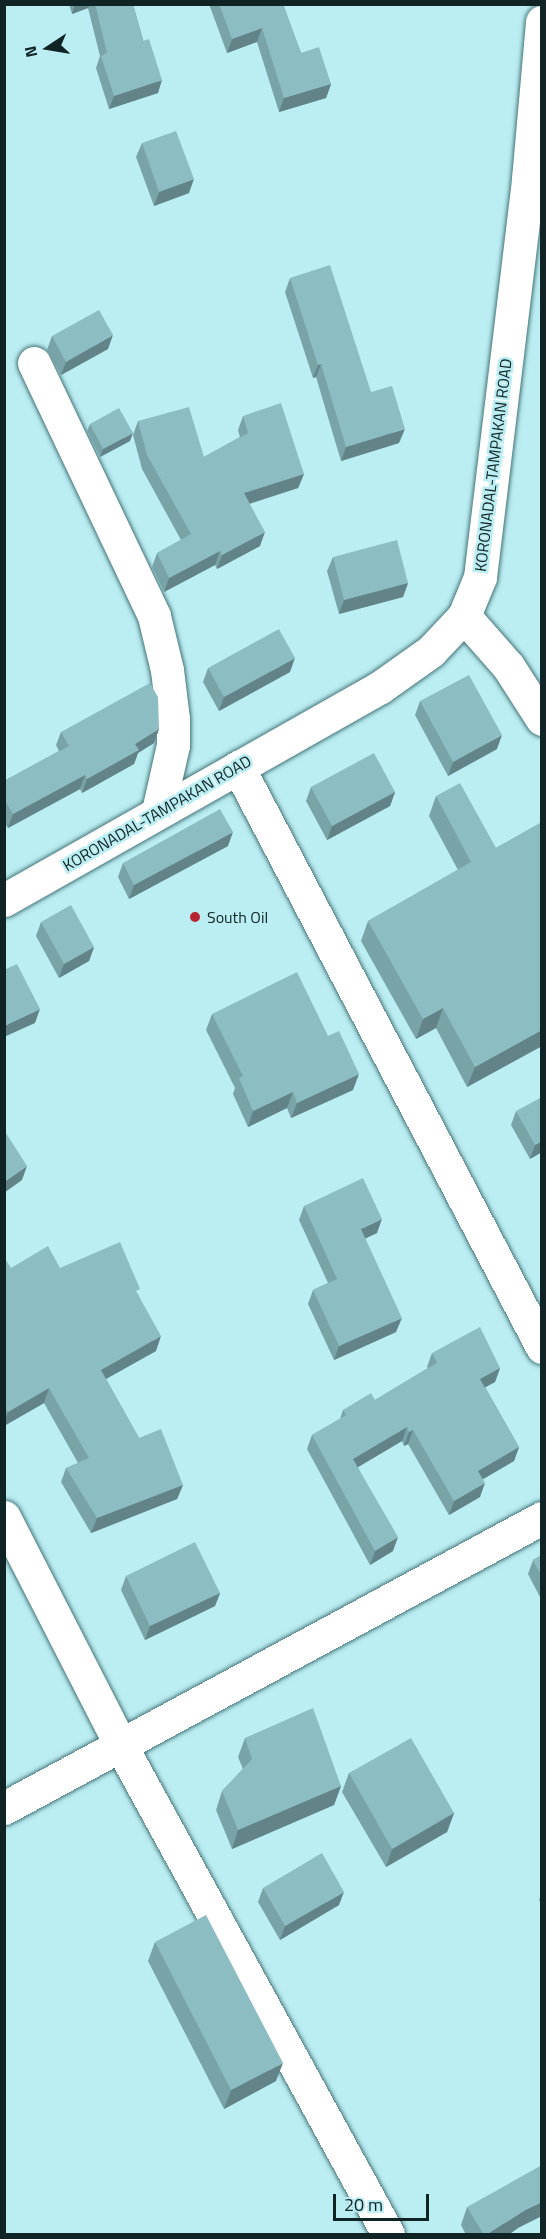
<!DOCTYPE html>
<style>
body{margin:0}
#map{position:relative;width:546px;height:2239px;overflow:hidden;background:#bbeef2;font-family:"Titillium Web",sans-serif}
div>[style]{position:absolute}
.roads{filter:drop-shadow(0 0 2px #447478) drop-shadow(0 0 2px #447478)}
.minor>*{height:33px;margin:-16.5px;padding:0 16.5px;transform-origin:16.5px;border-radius:16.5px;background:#fff}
.secondary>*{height:33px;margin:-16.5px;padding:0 16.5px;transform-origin:16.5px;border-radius:16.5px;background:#fff}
.wall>*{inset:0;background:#78a3a7}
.shaded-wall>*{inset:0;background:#628488}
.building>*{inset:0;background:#8cbdc2}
.dots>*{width:16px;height:16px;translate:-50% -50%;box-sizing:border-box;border:3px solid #bbeef2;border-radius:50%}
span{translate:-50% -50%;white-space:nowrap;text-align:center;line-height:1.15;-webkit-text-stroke:5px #bbeef2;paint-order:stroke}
.street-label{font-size:16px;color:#102426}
.poi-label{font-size:16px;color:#102426}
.left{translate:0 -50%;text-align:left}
.frame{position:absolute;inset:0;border:6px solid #102426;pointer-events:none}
.north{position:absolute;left:18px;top:18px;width:60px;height:60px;-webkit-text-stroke:4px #bbeef2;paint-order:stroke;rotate:258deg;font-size:16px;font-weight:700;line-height:24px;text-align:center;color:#102426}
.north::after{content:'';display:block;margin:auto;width:21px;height:27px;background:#102426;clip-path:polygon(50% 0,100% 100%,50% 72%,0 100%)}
.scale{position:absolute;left:333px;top:2194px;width:96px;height:27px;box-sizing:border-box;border:3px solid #102426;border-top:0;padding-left:8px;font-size:18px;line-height:21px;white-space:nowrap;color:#102426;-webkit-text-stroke:4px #bbeef2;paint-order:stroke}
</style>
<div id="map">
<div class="roads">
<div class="minor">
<div style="left:34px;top:363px;width:280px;rotate:64.6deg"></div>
<div style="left:154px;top:616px;width:56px;rotate:76.5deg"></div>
<div style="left:167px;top:670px;width:49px;rotate:83deg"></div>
<div style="left:173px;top:719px;width:26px;rotate:90deg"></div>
<div style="left:173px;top:745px;width:68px;rotate:102.8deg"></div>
<div style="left:464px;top:616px;width:67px;rotate:48.7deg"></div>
<div style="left:508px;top:666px;width:63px;rotate:57.3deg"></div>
<div style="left:238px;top:767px;width:655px;rotate:62.34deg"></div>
<div style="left:4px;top:1517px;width:257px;rotate:62.9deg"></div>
<div style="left:121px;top:1746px;width:556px;rotate:61.32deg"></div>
<div style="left:4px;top:1808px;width:611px;rotate:-28.33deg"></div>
</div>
<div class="secondary">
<div style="left:4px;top:900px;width:431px;rotate:-29.5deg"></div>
<div style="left:379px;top:688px;width:64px;rotate:-35.4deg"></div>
<div style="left:431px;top:651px;width:48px;rotate:-46.7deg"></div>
<div style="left:464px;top:616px;width:42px;rotate:-67.7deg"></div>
<div style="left:480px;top:577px;width:401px;rotate:-83.1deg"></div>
<div style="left:528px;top:179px;width:158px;rotate:-84.9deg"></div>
</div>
</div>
<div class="wall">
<div style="clip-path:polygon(69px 4px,133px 4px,158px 93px,109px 109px,96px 68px,100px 56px,88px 8px,72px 14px)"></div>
<div style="clip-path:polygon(209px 4px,283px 4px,301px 53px,331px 84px,326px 98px,279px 112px,257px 42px,227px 53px)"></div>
<div style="clip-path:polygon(142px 143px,189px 193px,154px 206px,136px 157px)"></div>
<div style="clip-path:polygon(290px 278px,371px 392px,399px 443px,341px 461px,316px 377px,313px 378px,285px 292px)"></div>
<div style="clip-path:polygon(52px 336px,108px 349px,61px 375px,47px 350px)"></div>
<div style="clip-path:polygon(243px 416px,304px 474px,298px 488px,249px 504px,260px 546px,217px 569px,215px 565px,164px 592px,152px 567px,157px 553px,181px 540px,142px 469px,133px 435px,138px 421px,204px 457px,240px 437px,238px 430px)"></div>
<div style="clip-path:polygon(90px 424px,130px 441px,100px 457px,87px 431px)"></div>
<div style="clip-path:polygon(333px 557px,408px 583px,403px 597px,339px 614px,327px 571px)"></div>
<div style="clip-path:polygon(208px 668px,290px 672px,219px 711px,203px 682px)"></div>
<div style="clip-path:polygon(420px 701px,497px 749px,448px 776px,415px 715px)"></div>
<div style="clip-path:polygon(159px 729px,154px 743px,138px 753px,134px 764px,82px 793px,80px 789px,8px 828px,4px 822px,4px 781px,59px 751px,56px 745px,61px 732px)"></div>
<div style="clip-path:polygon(311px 787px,395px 792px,390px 806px,327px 840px,306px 801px)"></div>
<div style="clip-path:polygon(436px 796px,496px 848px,542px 822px,542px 1046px,467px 1087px,436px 1028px,416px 1039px,361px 941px,368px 921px,458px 870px,429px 816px)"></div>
<div style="clip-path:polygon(228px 846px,129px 899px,118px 877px,123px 863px)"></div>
<div style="clip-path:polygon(41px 922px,94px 947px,89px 961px,59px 978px,36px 936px)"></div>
<div style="clip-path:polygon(212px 1014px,353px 1090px,291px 1118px,287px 1108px,248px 1127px,233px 1094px,235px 1088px,206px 1030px)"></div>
<div style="clip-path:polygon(516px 1111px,542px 1152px,530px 1159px,511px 1125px)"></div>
<div style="clip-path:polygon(304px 1206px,377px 1233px,365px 1238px,396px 1332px,334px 1360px,308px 1304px,313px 1290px,328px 1283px,299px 1220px)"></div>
<div style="clip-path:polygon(4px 1261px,11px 1268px,60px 1268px,138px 1294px,156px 1351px,106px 1379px,139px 1438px,183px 1485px,177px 1499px,91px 1533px,61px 1482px,66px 1468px,78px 1463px,44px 1403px,4px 1426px)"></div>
<div style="clip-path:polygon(432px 1353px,500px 1368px,495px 1382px,485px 1387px,519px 1447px,514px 1461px,483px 1479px,480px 1497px,449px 1515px,408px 1444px,404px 1446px,402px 1441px,358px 1467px,393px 1551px,370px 1565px,307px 1449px,312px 1435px,340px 1419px,343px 1410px,375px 1400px,428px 1368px,427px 1367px)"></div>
<div style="clip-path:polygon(542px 1555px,542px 1601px,528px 1574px,533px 1560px)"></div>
<div style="clip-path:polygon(126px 1576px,220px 1593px,215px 1606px,145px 1640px,121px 1590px)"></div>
<div style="clip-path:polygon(245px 1738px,341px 1786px,334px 1805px,232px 1849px,216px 1810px,222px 1791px,243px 1769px,238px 1757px)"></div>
<div style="clip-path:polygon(349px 1773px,454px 1813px,447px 1832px,386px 1867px,342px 1792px)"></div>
<div style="clip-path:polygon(263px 1888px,339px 1905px,280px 1940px,258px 1902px)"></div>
<div style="clip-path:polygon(542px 1893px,542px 1905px,539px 1900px)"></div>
<div style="clip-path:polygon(155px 1942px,276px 2081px,224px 2109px,148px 1961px)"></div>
<div style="clip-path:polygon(467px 2207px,518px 2228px,508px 2235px,466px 2235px,461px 2225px)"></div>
</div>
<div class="shaded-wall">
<div style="clip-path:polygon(75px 4px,90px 4px,88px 8px,72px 14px)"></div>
<div style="clip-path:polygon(262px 28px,257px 42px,227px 53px,232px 39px)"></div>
<div style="clip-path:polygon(162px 80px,158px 93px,109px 109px,114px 96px)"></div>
<div style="clip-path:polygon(331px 84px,326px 98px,279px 112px,284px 98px)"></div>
<div style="clip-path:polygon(194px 179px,189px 193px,154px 206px,159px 192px)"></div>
<div style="clip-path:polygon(113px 335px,108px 349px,61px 375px,66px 362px)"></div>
<div style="clip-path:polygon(321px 364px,316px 377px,313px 378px,318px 365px)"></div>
<div style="clip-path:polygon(405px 429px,399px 443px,341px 461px,346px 447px)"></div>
<div style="clip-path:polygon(133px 433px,130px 441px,100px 457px,103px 449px)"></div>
<div style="clip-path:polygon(304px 474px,298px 488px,239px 507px,244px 493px)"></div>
<div style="clip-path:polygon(265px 532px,260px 546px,217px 569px,222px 555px)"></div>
<div style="clip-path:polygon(220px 551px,215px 565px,164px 592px,169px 578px)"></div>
<div style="clip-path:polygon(408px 583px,403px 597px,339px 614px,344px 600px)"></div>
<div style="clip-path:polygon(295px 658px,290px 672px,219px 711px,224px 697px)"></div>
<div style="clip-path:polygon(159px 729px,154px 743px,138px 753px,134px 764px,82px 793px,87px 779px,135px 744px)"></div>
<div style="clip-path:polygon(502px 735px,497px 749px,448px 776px,453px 762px)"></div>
<div style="clip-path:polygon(85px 775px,80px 789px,8px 828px,13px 814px)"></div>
<div style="clip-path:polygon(395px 792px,390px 806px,327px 840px,332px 826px)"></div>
<div style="clip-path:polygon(233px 832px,228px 846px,129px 899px,134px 885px)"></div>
<div style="clip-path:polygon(94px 947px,89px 961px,59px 978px,64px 964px)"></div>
<div style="clip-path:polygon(443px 1008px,436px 1028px,416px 1039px,423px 1019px)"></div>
<div style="clip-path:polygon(40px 1009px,35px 1023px,4px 1037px,4px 1029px,6px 1025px)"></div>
<div style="clip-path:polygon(542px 1030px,542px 1046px,467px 1087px,475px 1067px)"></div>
<div style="clip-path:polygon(359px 1074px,353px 1090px,291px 1118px,297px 1103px)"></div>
<div style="clip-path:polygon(293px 1092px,287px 1108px,248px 1127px,253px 1111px)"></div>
<div style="clip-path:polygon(542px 1141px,542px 1152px,530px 1159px,535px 1145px)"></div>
<div style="clip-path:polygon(27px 1166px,22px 1180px,4px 1193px,4px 1182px)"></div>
<div style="clip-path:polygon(382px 1219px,377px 1233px,356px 1243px,361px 1229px)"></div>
<div style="clip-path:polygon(402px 1318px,396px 1332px,334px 1360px,339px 1346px)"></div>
<div style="clip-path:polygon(161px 1336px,156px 1351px,95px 1385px,101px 1370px)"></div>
<div style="clip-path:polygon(500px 1368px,495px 1382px,475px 1393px,480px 1379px)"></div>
<div style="clip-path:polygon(49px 1388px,44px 1403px,4px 1426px,4px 1421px,8px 1412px)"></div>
<div style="clip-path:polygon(407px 1427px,402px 1441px,348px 1473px,353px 1459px)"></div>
<div style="clip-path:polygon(413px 1430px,408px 1444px,404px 1446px,409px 1432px)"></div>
<div style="clip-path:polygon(519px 1447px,514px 1461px,473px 1485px,478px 1471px)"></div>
<div style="clip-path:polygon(485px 1483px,480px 1497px,449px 1515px,454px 1501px)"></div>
<div style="clip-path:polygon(183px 1485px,177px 1499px,91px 1533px,97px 1518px)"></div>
<div style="clip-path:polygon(398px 1537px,393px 1551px,370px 1565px,375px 1551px)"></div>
<div style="clip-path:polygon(220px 1593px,215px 1606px,145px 1640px,150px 1626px)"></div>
<div style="clip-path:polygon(341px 1786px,334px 1805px,232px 1849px,238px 1830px)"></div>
<div style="clip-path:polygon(454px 1813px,447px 1832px,386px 1867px,392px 1849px)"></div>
<div style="clip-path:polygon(344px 1892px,339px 1905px,280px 1940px,285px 1926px)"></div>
<div style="clip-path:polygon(283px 2063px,276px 2081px,224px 2109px,231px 2090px)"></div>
<div style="clip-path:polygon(542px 2202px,542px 2216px,518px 2228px,508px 2235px,486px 2235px,525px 2210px)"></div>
</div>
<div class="building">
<div style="clip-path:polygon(95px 4px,133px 4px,143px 41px,149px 39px,162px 80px,114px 96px,101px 56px,107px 53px)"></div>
<div style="clip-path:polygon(219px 4px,283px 4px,301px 53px,319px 47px,331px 84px,284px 98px,262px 28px,232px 39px)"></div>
<div style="clip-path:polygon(176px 131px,194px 179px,159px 192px,142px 143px)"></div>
<div style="clip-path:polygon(330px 265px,371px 392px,392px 386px,405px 429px,346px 447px,321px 364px,318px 365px,290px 278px)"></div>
<div style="clip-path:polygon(99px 310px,113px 335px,66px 362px,52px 336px)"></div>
<div style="clip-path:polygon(281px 403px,304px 474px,244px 493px,265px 532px,222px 555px,220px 551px,169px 578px,157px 553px,191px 534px,147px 455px,138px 421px,189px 407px,204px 457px,248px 433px,243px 416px)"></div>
<div style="clip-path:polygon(119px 408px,133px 433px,103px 449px,90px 424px)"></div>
<div style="clip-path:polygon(397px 540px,408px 583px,344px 600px,333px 557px)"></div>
<div style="clip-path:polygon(279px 629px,295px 658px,224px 697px,208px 668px)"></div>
<div style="clip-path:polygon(469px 675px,502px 735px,453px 762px,420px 701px)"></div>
<div style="clip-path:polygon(150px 683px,158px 697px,159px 729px,135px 744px,139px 750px,87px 779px,85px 775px,13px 814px,4px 799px,4px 781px,69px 746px,61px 732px)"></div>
<div style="clip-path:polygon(374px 753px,395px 792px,332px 826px,311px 787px)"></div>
<div style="clip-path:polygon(460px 783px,496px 848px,542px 822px,542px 1030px,475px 1067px,443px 1008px,423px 1019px,368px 921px,471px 862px,436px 796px)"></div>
<div style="clip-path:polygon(220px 809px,233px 832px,134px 885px,123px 863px)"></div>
<div style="clip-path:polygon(71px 905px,94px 947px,64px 964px,41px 922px)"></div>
<div style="clip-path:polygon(17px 964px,40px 1009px,6px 1025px,4px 1022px,4px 970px)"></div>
<div style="clip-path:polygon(297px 972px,328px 1036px,339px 1031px,359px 1074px,297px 1103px,293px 1092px,253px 1111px,239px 1078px,243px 1076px,212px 1014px)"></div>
<div style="clip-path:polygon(542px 1097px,542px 1141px,535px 1145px,516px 1111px)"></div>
<div style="clip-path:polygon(4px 1130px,27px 1166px,4px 1182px)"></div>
<div style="clip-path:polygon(363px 1178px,382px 1219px,361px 1229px,402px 1318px,339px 1346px,313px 1290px,337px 1279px,304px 1206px)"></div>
<div style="clip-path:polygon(120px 1242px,140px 1289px,136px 1291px,161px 1336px,101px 1370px,139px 1438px,161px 1429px,183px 1485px,97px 1518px,66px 1468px,89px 1458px,49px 1388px,8px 1412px,4px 1406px,4px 1261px,6px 1260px,11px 1268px,48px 1246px,60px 1268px)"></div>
<div style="clip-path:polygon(480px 1327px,500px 1368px,480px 1379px,519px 1447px,478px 1471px,485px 1483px,454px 1501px,413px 1430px,409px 1432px,407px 1427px,353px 1459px,398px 1537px,375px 1551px,312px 1435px,346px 1415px,343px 1410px,371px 1393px,375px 1400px,437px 1363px,432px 1353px)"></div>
<div style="clip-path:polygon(195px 1542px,220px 1593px,150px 1626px,126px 1576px)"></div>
<div style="clip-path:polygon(542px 1555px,542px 1577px,533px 1560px)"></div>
<div style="clip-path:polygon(313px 1708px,341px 1786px,238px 1830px,222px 1791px,252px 1759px,245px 1738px)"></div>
<div style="clip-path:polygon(411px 1738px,454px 1813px,392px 1849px,349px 1773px)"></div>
<div style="clip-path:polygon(322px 1853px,344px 1892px,285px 1926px,263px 1888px)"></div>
<div style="clip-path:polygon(206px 1915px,283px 2063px,231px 2090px,155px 1942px)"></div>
<div style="clip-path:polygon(542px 2165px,542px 2202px,525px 2210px,486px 2235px,484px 2235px,467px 2207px)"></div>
</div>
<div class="dots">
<div style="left:195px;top:917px;background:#b62530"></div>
</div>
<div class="street-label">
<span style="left:493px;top:465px;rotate:-83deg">KORONADAL-TAMPAKAN ROAD</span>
<span style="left:157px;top:813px;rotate:-30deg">KORONADAL-TAMPAKAN ROAD</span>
</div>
<div class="poi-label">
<span class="left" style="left:207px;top:917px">South Oil</span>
</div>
<div class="frame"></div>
<div class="north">N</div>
<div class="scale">20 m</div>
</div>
